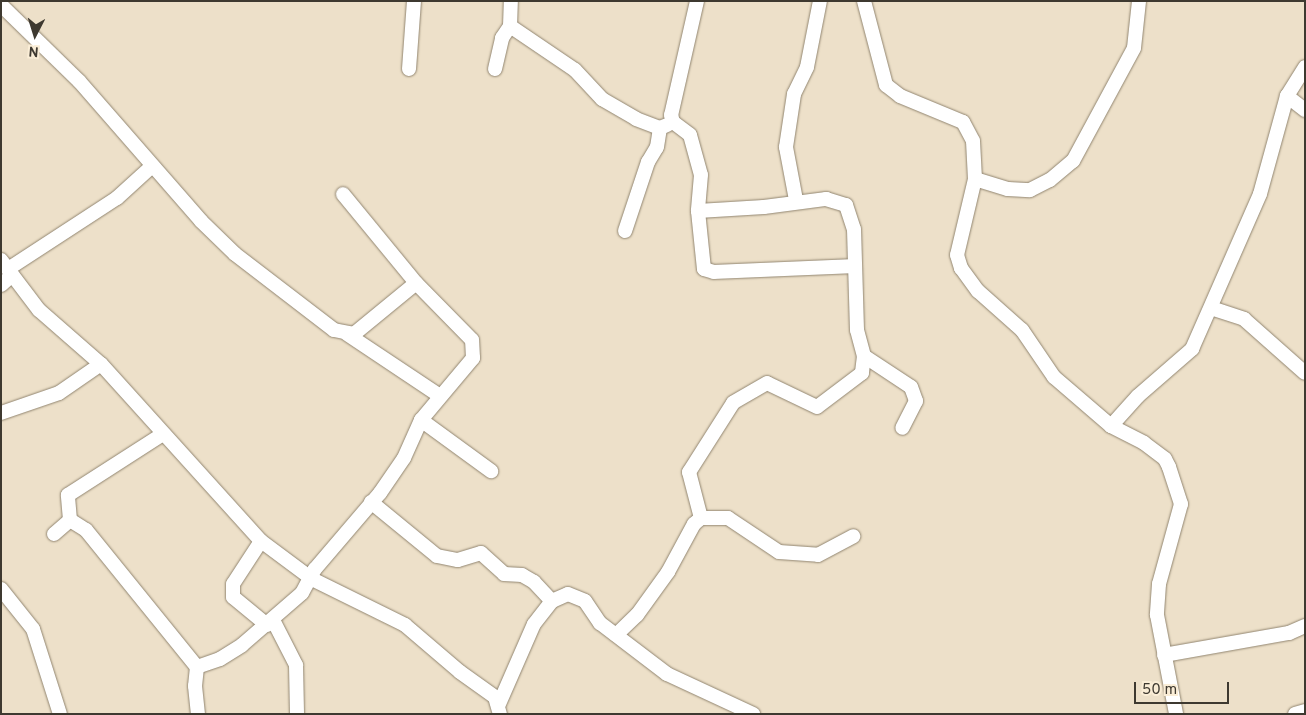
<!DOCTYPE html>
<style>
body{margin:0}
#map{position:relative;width:1306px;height:715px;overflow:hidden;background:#ede0c9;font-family:Overpass,sans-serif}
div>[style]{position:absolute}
.roads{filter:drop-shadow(0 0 1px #918570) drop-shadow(0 0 1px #918570)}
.street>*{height:14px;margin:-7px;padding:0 7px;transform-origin:7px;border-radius:7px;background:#fff}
span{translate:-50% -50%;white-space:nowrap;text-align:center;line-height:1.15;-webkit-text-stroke:5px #faedd6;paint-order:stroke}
.frame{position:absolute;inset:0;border:2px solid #3e3930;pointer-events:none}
.north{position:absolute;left:10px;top:10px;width:50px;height:50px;-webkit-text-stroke:4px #faedd6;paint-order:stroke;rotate:185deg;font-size:14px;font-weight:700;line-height:20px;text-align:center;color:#3e3930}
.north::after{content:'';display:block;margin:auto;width:18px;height:22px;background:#3e3930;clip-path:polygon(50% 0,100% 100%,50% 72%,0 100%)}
.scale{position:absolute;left:1134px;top:682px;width:95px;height:22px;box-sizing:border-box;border:2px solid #3e3930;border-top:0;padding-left:6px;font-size:15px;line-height:18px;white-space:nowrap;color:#3e3930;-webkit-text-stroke:4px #faedd6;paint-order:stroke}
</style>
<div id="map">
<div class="roads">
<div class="street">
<div style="left:697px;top:1px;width:117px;rotate:102.8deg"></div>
<div style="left:671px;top:115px;width:7px;rotate:74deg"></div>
<div style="left:673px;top:122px;width:21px;rotate:37deg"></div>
<div style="left:690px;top:135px;width:41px;rotate:74.6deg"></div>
<div style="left:701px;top:175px;width:36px;rotate:95deg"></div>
<div style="left:698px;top:211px;width:66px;rotate:-3.5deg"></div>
<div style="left:764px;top:207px;width:63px;rotate:-7.4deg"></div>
<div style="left:826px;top:199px;width:21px;rotate:17deg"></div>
<div style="left:846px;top:205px;width:25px;rotate:72deg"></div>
<div style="left:854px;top:229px;width:101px;rotate:88.3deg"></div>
<div style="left:857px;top:330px;width:27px;rotate:75deg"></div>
<div style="left:864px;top:356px;width:17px;rotate:97deg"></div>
<div style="left:862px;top:373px;width:56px;rotate:142.9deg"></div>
<div style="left:817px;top:407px;width:55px;rotate:-154.4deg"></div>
<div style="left:767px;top:383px;width:39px;rotate:150deg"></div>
<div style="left:733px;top:403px;width:82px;rotate:122.5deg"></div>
<div style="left:689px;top:472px;width:48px;rotate:75.4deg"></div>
<div style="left:864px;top:1px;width:87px;rotate:75.3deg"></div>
<div style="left:886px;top:85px;width:18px;rotate:38deg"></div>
<div style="left:900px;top:96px;width:68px;rotate:22.4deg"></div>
<div style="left:963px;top:122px;width:21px;rotate:62deg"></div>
<div style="left:973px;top:141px;width:38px;rotate:87deg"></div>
<div style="left:975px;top:179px;width:78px;rotate:103.3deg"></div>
<div style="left:957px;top:255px;width:14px;rotate:73deg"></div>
<div style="left:961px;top:268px;width:29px;rotate:54deg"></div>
<div style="left:978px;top:291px;width:59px;rotate:41.6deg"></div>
<div style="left:1022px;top:330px;width:57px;rotate:55.8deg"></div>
<div style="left:1054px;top:377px;width:75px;rotate:40.7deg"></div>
<div style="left:1111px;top:426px;width:37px;rotate:27deg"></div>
<div style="left:1144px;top:443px;width:26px;rotate:37deg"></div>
<div style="left:1165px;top:459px;width:9px;rotate:63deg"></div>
<div style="left:1169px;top:467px;width:39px;rotate:72deg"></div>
<div style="left:1181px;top:504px;width:83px;rotate:105.4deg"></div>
<div style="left:1159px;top:584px;width:31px;rotate:94deg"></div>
<div style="left:1157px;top:615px;width:101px;rotate:79.1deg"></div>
<div style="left:1px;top:5px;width:109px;rotate:44.3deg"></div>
<div style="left:79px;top:81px;width:186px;rotate:48.9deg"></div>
<div style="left:201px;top:221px;width:47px;rotate:44.1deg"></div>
<div style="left:235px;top:254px;width:125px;rotate:37.5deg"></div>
<div style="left:334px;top:330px;width:20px;rotate:11deg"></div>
<div style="left:354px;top:334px;width:80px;rotate:-39.4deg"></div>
<div style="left:510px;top:26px;width:78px;rotate:34.1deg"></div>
<div style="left:575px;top:70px;width:40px;rotate:47deg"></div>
<div style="left:602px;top:99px;width:39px;rotate:30deg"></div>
<div style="left:636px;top:119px;width:26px;rotate:21deg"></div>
<div style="left:409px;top:69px;width:68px;rotate:-85.8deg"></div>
<div style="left:495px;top:69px;width:32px;rotate:-77deg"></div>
<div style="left:502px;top:38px;width:14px;rotate:-56deg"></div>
<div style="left:510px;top:26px;width:25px;rotate:-88deg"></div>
<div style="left:1287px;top:96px;width:23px;rotate:38deg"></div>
<div style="left:975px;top:179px;width:34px;rotate:17deg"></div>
<div style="left:1008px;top:189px;width:22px;rotate:3deg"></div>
<div style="left:1030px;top:190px;width:22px;rotate:-27deg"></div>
<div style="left:1050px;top:180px;width:30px;rotate:-40deg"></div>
<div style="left:1073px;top:161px;width:128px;rotate:-61.6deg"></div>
<div style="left:1134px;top:48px;width:47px;rotate:-83.9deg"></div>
<div style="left:796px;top:200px;width:54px;rotate:-100.7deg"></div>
<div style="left:786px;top:147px;width:54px;rotate:-81.4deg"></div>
<div style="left:794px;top:94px;width:30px;rotate:-64deg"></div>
<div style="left:807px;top:67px;width:67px;rotate:-78.9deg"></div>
<div style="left:698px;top:211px;width:58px;rotate:84.1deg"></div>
<div style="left:704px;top:269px;width:10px;rotate:17deg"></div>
<div style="left:714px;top:272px;width:141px;rotate:-2.4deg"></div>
<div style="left:625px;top:231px;width:73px;rotate:-71.6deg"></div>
<div style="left:648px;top:162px;width:17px;rotate:-59deg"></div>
<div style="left:657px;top:147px;width:19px;rotate:-81deg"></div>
<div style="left:660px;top:128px;width:8px;rotate:-23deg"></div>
<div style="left:1px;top:260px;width:63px;rotate:52.8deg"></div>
<div style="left:39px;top:310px;width:82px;rotate:41.1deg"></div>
<div style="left:101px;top:364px;width:239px;rotate:47.9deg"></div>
<div style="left:261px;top:541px;width:64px;rotate:36.7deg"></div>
<div style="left:312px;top:579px;width:104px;rotate:26.3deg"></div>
<div style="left:405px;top:625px;width:72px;rotate:40.5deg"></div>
<div style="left:460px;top:672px;width:43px;rotate:35.5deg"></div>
<div style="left:495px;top:697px;width:18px;rotate:74deg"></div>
<div style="left:8px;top:269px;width:130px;rotate:-33.1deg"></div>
<div style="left:117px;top:198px;width:47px;rotate:-42.4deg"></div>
<div style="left:1px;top:285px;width:15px;rotate:-42deg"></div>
<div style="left:1211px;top:308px;width:35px;rotate:18deg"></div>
<div style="left:1244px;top:319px;width:81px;rotate:41.5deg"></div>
<div style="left:347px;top:334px;width:112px;rotate:33.7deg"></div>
<div style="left:864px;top:356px;width:56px;rotate:33.4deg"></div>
<div style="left:911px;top:387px;width:15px;rotate:70deg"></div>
<div style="left:916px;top:401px;width:30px;rotate:117deg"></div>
<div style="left:1px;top:413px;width:61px;rotate:-19deg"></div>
<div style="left:59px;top:393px;width:51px;rotate:-34.6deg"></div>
<div style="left:421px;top:420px;width:87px;rotate:36.1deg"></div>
<div style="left:1111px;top:426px;width:40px;rotate:-48deg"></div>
<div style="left:1138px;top:396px;width:72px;rotate:-41deg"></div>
<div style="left:1192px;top:349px;width:169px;rotate:-66.3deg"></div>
<div style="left:1260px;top:194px;width:102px;rotate:-74.6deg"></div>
<div style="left:1287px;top:96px;width:34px;rotate:-58deg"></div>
<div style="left:371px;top:502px;width:85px;rotate:39.3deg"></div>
<div style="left:437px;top:556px;width:21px;rotate:11deg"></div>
<div style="left:458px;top:560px;width:24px;rotate:-17deg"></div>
<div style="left:481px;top:553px;width:31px;rotate:42deg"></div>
<div style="left:504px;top:574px;width:18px;rotate:3deg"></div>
<div style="left:522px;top:575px;width:14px;rotate:30deg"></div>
<div style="left:534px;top:582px;width:26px;rotate:47deg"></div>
<div style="left:70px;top:520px;width:19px;rotate:32deg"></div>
<div style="left:86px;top:530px;width:176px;rotate:51deg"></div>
<div style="left:197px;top:667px;width:19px;rotate:96deg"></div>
<div style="left:195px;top:686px;width:28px;rotate:84deg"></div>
<div style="left:54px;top:534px;width:21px;rotate:-41deg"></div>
<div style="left:70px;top:520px;width:25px;rotate:-95deg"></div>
<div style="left:68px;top:495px;width:113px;rotate:-32.7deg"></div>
<div style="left:261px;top:541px;width:51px;rotate:123.1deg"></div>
<div style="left:233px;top:584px;width:13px;rotate:90deg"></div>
<div style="left:233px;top:597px;width:44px;rotate:39.5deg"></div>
<div style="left:1px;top:589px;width:51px;rotate:51.3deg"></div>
<div style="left:33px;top:629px;width:89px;rotate:72.4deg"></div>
<div style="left:273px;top:620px;width:51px;rotate:62.9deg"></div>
<div style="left:296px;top:665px;width:49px;rotate:88.8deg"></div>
<div style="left:616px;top:635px;width:29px;rotate:-44deg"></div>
<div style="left:637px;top:615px;width:53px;rotate:-54.2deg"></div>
<div style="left:668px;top:572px;width:55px;rotate:-61.6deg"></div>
<div style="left:694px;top:524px;width:9px;rotate:-41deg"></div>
<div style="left:701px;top:518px;width:27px"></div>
<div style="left:728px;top:518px;width:61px;rotate:33.7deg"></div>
<div style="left:779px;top:552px;width:39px;rotate:4deg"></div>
<div style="left:818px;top:555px;width:40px;rotate:-28deg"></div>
<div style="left:1164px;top:655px;width:127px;rotate:-10deg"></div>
<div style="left:1289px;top:633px;width:17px;rotate:-24deg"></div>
<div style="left:197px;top:667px;width:24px;rotate:-19deg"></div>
<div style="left:220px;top:659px;width:26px;rotate:-32deg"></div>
<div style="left:242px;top:645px;width:79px;rotate:-40.9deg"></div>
<div style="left:302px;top:593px;width:27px;rotate:-62deg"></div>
<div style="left:315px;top:569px;width:100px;rotate:-49.5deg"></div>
<div style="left:380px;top:493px;width:42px;rotate:-55.6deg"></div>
<div style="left:404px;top:458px;width:42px;rotate:-65.9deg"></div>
<div style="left:421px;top:420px;width:81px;rotate:-50deg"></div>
<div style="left:473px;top:358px;width:18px;rotate:-93deg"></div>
<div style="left:472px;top:340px;width:80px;rotate:-134.5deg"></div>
<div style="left:416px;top:283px;width:115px;rotate:-129.4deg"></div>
<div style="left:499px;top:704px;width:87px;rotate:-66.4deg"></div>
<div style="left:534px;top:624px;width:29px;rotate:-52deg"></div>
<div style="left:552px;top:601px;width:17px;rotate:-24deg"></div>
<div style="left:568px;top:594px;width:18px;rotate:22deg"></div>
<div style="left:585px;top:601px;width:27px;rotate:56deg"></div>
<div style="left:600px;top:623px;width:84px;rotate:37.3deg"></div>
<div style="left:667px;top:674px;width:95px;rotate:24.9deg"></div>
<div style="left:1295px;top:714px;width:10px;rotate:-17deg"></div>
</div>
</div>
<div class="frame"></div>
<div class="north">N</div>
<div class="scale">50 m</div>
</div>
